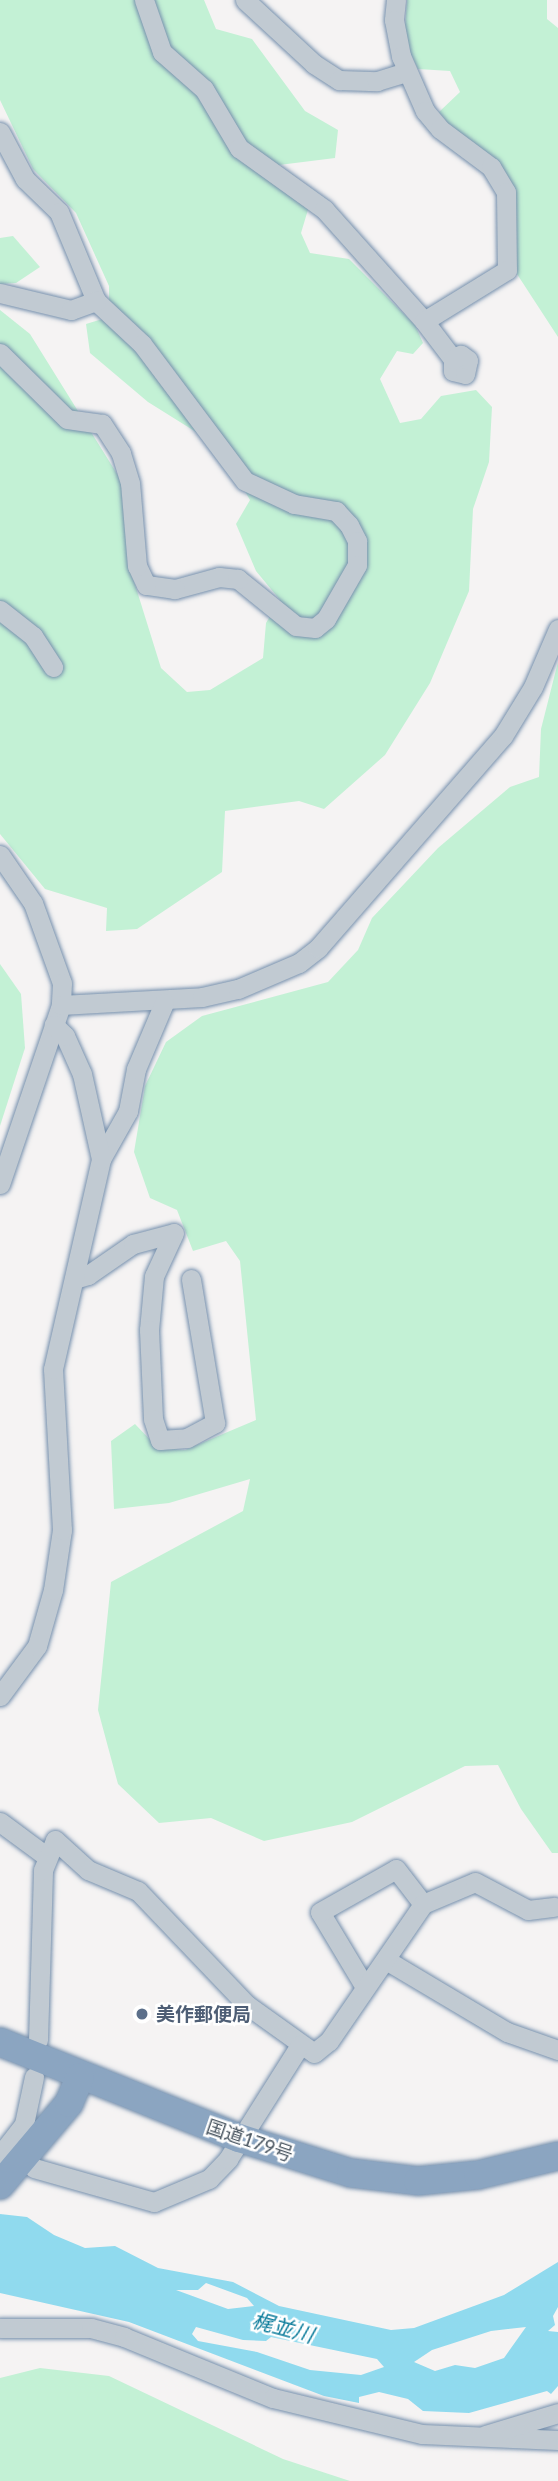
<!DOCTYPE html>
<meta charset="utf-8">
<style>
body{margin:0}
#map{position:relative;width:558px;height:2481px;overflow:hidden;background:#f5f3f3;font-family:Lato,"Noto Sans JP",sans-serif}
div>[style]{position:absolute}
.green>*{inset:0;background:#c3f1d5}
.water>*{inset:0;background:#90daee}
.roads{filter:drop-shadow(0 0 2px #7690ad) drop-shadow(0 0 2px #7690ad)}
.minor>*{height:19px;margin:-9.5px;padding:0 9.5px;transform-origin:9.5px;border-radius:9.5px;background:#c1cad2}
.highway>*{height:28px;margin:-14px;padding:0 14px;transform-origin:14px;border-radius:14px;background:#8ba5c1}
.dots>*{width:19px;height:19px;translate:-50% -50%;box-sizing:border-box;border:4px solid #fff;border-radius:50%}
span{translate:-50% -50%;white-space:nowrap;text-align:center;line-height:1.15;-webkit-text-stroke:5px #fff;paint-order:stroke}
.service-label{font-size:19px;color:#4e5e75;font-weight:700}
.left{translate:0 -50%;text-align:left}
.street-label{font-size:19px;color:#4a5661}
.water-label{font-size:21px;color:#0c7c9b;font-style:italic}
</style>
<div id="map">
<div class="green">
<div style="clip-path:polygon(0 0,204px 0,216px 29px,252px 39px,305px 111px,338px 130px,335px 158px,263px 167px,310px 203px,301px 233px,310px 253px,349px 259px,415px 325px,423px 343px,413px 354px,397px 351px,380px 379px,400px 423px,421px 419px,441px 396px,476px 390px,492px 407px,489px 462px,473px 509px,469px 591px,430px 683px,385px 755px,324px 809px,299px 801px,225px 811px,222px 872px,137px 929px,106px 931px,107px 908px,45px 889px,0 834px,0 310px,30px 334px,124px 485px,128px 562px,161px 668px,187px 692px,210px 690px,263px 658px,266px 623px,280px 600px,256px 571px,236px 524px,250px 500px,239px 481px,204px 437px,148px 402px,90px 353px,86px 324px,109px 317px,109px 286px,76px 213px,33px 169px,0 100px)"></div>
<div style="clip-path:polygon(407px 0,547px 0,547px 19px,558px 28px,558px 337px,515px 271px,516px 202px,501px 165px,461px 140px,439px 112px,460px 92px,450px 71px,418px 69px,404px 40px)"></div>
<div style="clip-path:polygon(13px 236px,40px 267px,16px 283px,0 284px,0 238px)"></div>
<div style="clip-path:polygon(558px 662px,558px 1853px,552px 1853px,521px 1809px,498px 1765px,465px 1766px,352px 1822px,264px 1841px,211px 1818px,159px 1823px,118px 1784px,98px 1710px,111px 1582px,243px 1511px,250px 1479px,169px 1503px,114px 1509px,111px 1441px,135px 1424px,158px 1448px,185px 1450px,256px 1420px,240px 1261px,226px 1241px,193px 1251px,177px 1210px,150px 1198px,134px 1152px,145px 1086px,166px 1042px,202px 1016px,328px 982px,358px 950px,372px 918px,438px 848px,510px 787px,539px 777px,541px 729px)"></div>
<div style="clip-path:polygon(0 964px,21px 994px,25px 1048px,0 1126px)"></div>
<div style="clip-path:polygon(40px 2368px,109px 2376px,283px 2459px,350px 2481px,0 2481px,0 2378px)"></div>
</div>
<div class="water">
<div style="clip-path:polygon(evenodd,0 2214px,27px 2217px,54px 2235px,85px 2248px,115px 2246px,158px 2268px,233px 2282px,279px 2306px,391px 2330px,414px 2328px,504px 2295px,558px 2262px,558px 2307px,553px 2316px,555px 2325px,548px 2331px,558px 2332px,558px 2386px,551px 2394px,547px 2391px,469px 2413px,423px 2411px,408px 2399px,379px 2392px,359px 2397px,359px 2403px,324px 2396px,129px 2322px,0 2293px,0 2214px,206px 2283px,247px 2298px,254px 2306px,228px 2309px,176px 2290px,198px 2290px,206px 2283px,0 2214px,196px 2327px,243px 2340px,266px 2341px,271px 2337px,377px 2359px,384px 2367px,361px 2375px,310px 2370px,257px 2352px,198px 2341px,192px 2334px,196px 2327px,0 2214px,526px 2327px,504px 2358px,475px 2368px,455px 2365px,435px 2371px,414px 2362px,432px 2350px,491px 2331px,526px 2327px)"></div>
</div>
<div class="roads">
<div class="minor">
<div style="left:144px;top:0;width:55px;rotate:70.9deg"></div>
<div style="left:162px;top:52px;width:56px;rotate:41.4deg"></div>
<div style="left:204px;top:89px;width:69px;rotate:59.3deg"></div>
<div style="left:239px;top:148px;width:105px;rotate:35.7deg"></div>
<div style="left:324px;top:209px;width:150px;rotate:48.2deg"></div>
<div style="left:424px;top:321px;width:48px;rotate:52.7deg"></div>
<div style="left:453px;top:359px;width:12px;rotate:90deg"></div>
<div style="left:453px;top:371px;width:12px;rotate:14deg"></div>
<div style="left:465px;top:374px;width:14px;rotate:-78deg"></div>
<div style="left:468px;top:360px;width:9px;rotate:-144deg"></div>
<div style="left:461px;top:355px;width:9px;rotate:153deg"></div>
<div style="left:245px;top:0;width:94px;rotate:42.8deg"></div>
<div style="left:314px;top:64px;width:30px;rotate:33deg"></div>
<div style="left:339px;top:80px;width:38px;rotate:2deg"></div>
<div style="left:377px;top:81px;width:31px;rotate:-17deg"></div>
<div style="left:396px;top:0;width:20px;rotate:96deg"></div>
<div style="left:394px;top:20px;width:37px;rotate:79deg"></div>
<div style="left:401px;top:56px;width:60px;rotate:66.4deg"></div>
<div style="left:425px;top:111px;width:23px;rotate:50deg"></div>
<div style="left:440px;top:129px;width:64px;rotate:36.7deg"></div>
<div style="left:491px;top:167px;width:29px;rotate:59deg"></div>
<div style="left:506px;top:192px;width:78px;rotate:89.3deg"></div>
<div style="left:507px;top:270px;width:97px;rotate:148.4deg"></div>
<div style="left:0;top:132px;width:53px;rotate:62deg"></div>
<div style="left:25px;top:179px;width:47px;rotate:44.1deg"></div>
<div style="left:59px;top:212px;width:96px;rotate:67.4deg"></div>
<div style="left:96px;top:301px;width:63px;rotate:43.1deg"></div>
<div style="left:142px;top:344px;width:171px;rotate:53.1deg"></div>
<div style="left:245px;top:481px;width:54px;rotate:25.1deg"></div>
<div style="left:294px;top:504px;width:43px;rotate:9.5deg"></div>
<div style="left:336px;top:511px;width:19px;rotate:47deg"></div>
<div style="left:349px;top:525px;width:18px;rotate:63deg"></div>
<div style="left:357px;top:541px;width:24px;rotate:90deg"></div>
<div style="left:357px;top:565px;width:62px;rotate:119.9deg"></div>
<div style="left:326px;top:619px;width:14px;rotate:141deg"></div>
<div style="left:315px;top:628px;width:19px;rotate:-174deg"></div>
<div style="left:296px;top:626px;width:75px;rotate:-141deg"></div>
<div style="left:238px;top:579px;width:19px;rotate:-174deg"></div>
<div style="left:219px;top:577px;width:46px;rotate:164.7deg"></div>
<div style="left:175px;top:589px;width:29px;rotate:-172deg"></div>
<div style="left:146px;top:585px;width:21px;rotate:-115deg"></div>
<div style="left:137px;top:566px;width:83px;rotate:-94.8deg"></div>
<div style="left:130px;top:483px;width:31px;rotate:-107deg"></div>
<div style="left:121px;top:453px;width:35px;rotate:-123deg"></div>
<div style="left:102px;top:424px;width:35px;rotate:-172deg"></div>
<div style="left:67px;top:419px;width:94px;rotate:-135.4deg"></div>
<div style="left:0;top:293px;width:73px;rotate:13.5deg"></div>
<div style="left:71px;top:310px;width:27px;rotate:-20deg"></div>
<div style="left:0;top:610px;width:42px;rotate:38.2deg"></div>
<div style="left:33px;top:636px;width:37px;rotate:57deg"></div>
<div style="left:0;top:855px;width:58px;rotate:55.5deg"></div>
<div style="left:33px;top:903px;width:85px;rotate:70.1deg"></div>
<div style="left:62px;top:983px;width:22px;rotate:93deg"></div>
<div style="left:61px;top:1005px;width:189px;rotate:108.8deg"></div>
<div style="left:61px;top:1005px;width:141px;rotate:-3.2deg"></div>
<div style="left:202px;top:997px;width:37px;rotate:-13deg"></div>
<div style="left:238px;top:989px;width:66px;rotate:-23.1deg"></div>
<div style="left:299px;top:963px;width:24px;rotate:-38deg"></div>
<div style="left:318px;top:948px;width:281px;rotate:-48.9deg"></div>
<div style="left:503px;top:736px;width:57px;rotate:-58.5deg"></div>
<div style="left:533px;top:687px;width:63px;rotate:-66.7deg"></div>
<div style="left:101px;top:1159px;width:55px;rotate:-60.6deg"></div>
<div style="left:128px;top:1111px;width:43px;rotate:-79.2deg"></div>
<div style="left:136px;top:1069px;width:72px;rotate:-67deg"></div>
<div style="left:74px;top:1279px;width:15px;rotate:-16deg"></div>
<div style="left:88px;top:1275px;width:55px;rotate:-34.6deg"></div>
<div style="left:133px;top:1244px;width:42px;rotate:-15deg"></div>
<div style="left:174px;top:1233px;width:47px;rotate:114.9deg"></div>
<div style="left:154px;top:1276px;width:54px;rotate:95.3deg"></div>
<div style="left:149px;top:1330px;width:89px;rotate:87.4deg"></div>
<div style="left:153px;top:1419px;width:22px;rotate:72deg"></div>
<div style="left:160px;top:1440px;width:27px;rotate:-4deg"></div>
<div style="left:187px;top:1438px;width:32px;rotate:-28deg"></div>
<div style="left:215px;top:1423px;width:146px;rotate:-99.5deg"></div>
<div style="left:0;top:1696px;width:62px;rotate:-53.5deg"></div>
<div style="left:37px;top:1646px;width:58px;rotate:-74.1deg"></div>
<div style="left:53px;top:1590px;width:61px;rotate:-81.5deg"></div>
<div style="left:62px;top:1530px;width:161px;rotate:-93.2deg"></div>
<div style="left:53px;top:1369px;width:215px;rotate:-77.1deg"></div>
<div style="left:101px;top:1159px;width:87px;rotate:-102.6deg"></div>
<div style="left:82px;top:1074px;width:42px;rotate:-114.1deg"></div>
<div style="left:65px;top:1036px;width:16px;rotate:-135deg"></div>
<div style="left:0;top:1822px;width:57px;rotate:36.5deg"></div>
<div style="left:386px;top:1960px;width:141px;rotate:30.8deg"></div>
<div style="left:507px;top:2032px;width:54px;rotate:19.4deg"></div>
<div style="left:365px;top:1987px;width:87px;rotate:-121deg"></div>
<div style="left:320px;top:1912px;width:87px;rotate:-29.5deg"></div>
<div style="left:396px;top:1869px;width:44px;rotate:52.4deg"></div>
<div style="left:38px;top:2040px;width:170px;rotate:-88.3deg"></div>
<div style="left:43px;top:1870px;width:32px;rotate:-68deg"></div>
<div style="left:55px;top:1840px;width:45px;rotate:42.3deg"></div>
<div style="left:88px;top:1870px;width:54px;rotate:22.8deg"></div>
<div style="left:138px;top:1891px;width:158px;rotate:46.3deg"></div>
<div style="left:247px;top:2005px;width:82px;rotate:35.6deg"></div>
<div style="left:314px;top:2053px;width:19px;rotate:-39deg"></div>
<div style="left:329px;top:2041px;width:166px;rotate:-55.5deg"></div>
<div style="left:423px;top:1904px;width:56px;rotate:-22.9deg"></div>
<div style="left:475px;top:1882px;width:60px;rotate:27.8deg"></div>
<div style="left:528px;top:1910px;width:26px;rotate:-7deg"></div>
<div style="left:0;top:2155px;width:39px;rotate:-52deg"></div>
<div style="left:24px;top:2124px;width:48px;rotate:-78deg"></div>
<div style="left:34px;top:2168px;width:125px;rotate:15.8deg"></div>
<div style="left:154px;top:2202px;width:60px;rotate:-22.7deg"></div>
<div style="left:209px;top:2179px;width:28px;rotate:-46deg"></div>
<div style="left:228px;top:2159px;width:135px;rotate:-57.7deg"></div>
<div style="left:0;top:2328px;width:91px"></div>
<div style="left:91px;top:2328px;width:34px;rotate:15deg"></div>
<div style="left:124px;top:2337px;width:161px;rotate:22.3deg"></div>
<div style="left:273px;top:2398px;width:153px;rotate:13.6deg"></div>
<div style="left:422px;top:2434px;width:136px;rotate:2.5deg"></div>
<div style="left:485px;top:2435px;width:76px;rotate:-16.8deg"></div>
</div>
<div class="highway">
<div style="left:0;top:2042px;width:258px;rotate:21.9deg"></div>
<div style="left:239px;top:2138px;width:117px;rotate:17.4deg"></div>
<div style="left:351px;top:2173px;width:67px;rotate:6.8deg"></div>
<div style="left:418px;top:2181px;width:60px;rotate:-5.7deg"></div>
<div style="left:478px;top:2175px;width:82px;rotate:-13.4deg"></div>
<div style="left:0;top:2185px;width:107px;rotate:-49.9deg"></div>
<div style="left:69px;top:2103px;width:28px;rotate:-67deg"></div>
</div>
</div>
<div class="dots">
<div style="left:142px;top:2014px;background:#5c6f8a"></div>
</div>
<div class="service-label">
<span class="left" style="left:156px;top:2014px">美作郵便局</span>
</div>
<div class="street-label">
<span style="left:250px;top:2140px;rotate:19deg">国道179号</span>
</div>
<div class="water-label">
<span style="left:283px;top:2327px;rotate:15deg">梶並川</span>
</div>
</div>
